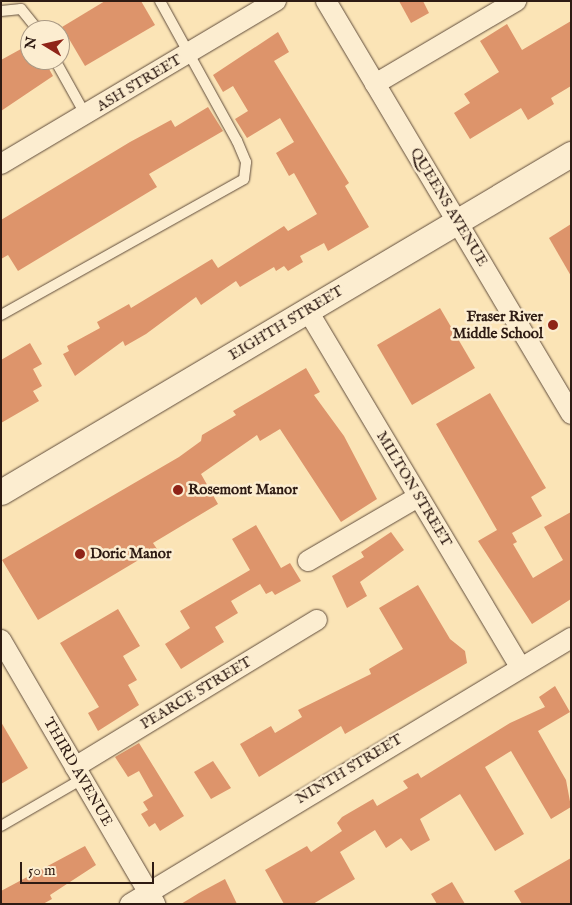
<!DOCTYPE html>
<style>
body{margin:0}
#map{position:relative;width:572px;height:905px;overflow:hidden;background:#fbe4b6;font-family:"IM FELL English",serif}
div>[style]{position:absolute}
.building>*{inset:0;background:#dd946b}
.roads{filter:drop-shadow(0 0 1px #614d3c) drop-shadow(0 0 1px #614d3c)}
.service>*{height:10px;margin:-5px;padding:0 5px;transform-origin:5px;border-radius:5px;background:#fcedd0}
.minor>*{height:20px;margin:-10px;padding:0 10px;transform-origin:10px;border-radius:10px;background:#fcedd0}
.tertiary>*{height:25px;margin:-12.5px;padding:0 12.5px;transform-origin:12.5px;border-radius:12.5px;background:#fcedd0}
.dots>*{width:14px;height:14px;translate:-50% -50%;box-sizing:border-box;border:2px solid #fcedd0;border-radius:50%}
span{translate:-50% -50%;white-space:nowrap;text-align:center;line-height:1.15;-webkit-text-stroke:5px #fcedd0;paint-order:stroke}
.street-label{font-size:15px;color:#2e1b13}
.poi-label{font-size:15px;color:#2e1b13;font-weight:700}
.right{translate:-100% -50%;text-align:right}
.left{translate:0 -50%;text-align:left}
.frame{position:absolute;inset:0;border:2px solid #2e1b13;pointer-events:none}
.north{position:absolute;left:20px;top:20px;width:50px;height:50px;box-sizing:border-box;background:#fcedd0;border:1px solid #aa9984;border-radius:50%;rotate:279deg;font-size:14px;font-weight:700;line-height:20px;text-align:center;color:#2e1b13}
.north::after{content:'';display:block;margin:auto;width:18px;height:22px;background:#8f2418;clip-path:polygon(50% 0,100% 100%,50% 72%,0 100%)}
.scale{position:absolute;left:20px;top:862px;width:134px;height:22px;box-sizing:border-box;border:2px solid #2e1b13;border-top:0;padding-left:6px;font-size:15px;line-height:18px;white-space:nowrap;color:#2e1b13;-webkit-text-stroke:4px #fcedd0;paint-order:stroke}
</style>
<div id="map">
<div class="building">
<div style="clip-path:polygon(105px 1px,141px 1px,155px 25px,85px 66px,62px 27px)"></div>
<div style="clip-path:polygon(399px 1px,423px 1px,429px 13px,411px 23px)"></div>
<div style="clip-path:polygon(571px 21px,571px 86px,551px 98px,554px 104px,528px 120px,521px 108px,470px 139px,454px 113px,470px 103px,464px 94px,499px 72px,480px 41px,507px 24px,522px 50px)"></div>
<div style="clip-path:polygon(278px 32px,289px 52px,274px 61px,349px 183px,345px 186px,369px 227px,328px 251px,324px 243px,300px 256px,303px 262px,288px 271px,284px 266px,276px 271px,274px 267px,240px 287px,236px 281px,201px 305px,196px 297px,146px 334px,125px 346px,123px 341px,75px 376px,63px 354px,69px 351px,67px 346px,100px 328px,97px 322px,129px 304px,131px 308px,212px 259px,218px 268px,284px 226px,288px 231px,317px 214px,294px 173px,289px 176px,276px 153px,294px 142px,280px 118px,247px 138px,235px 119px,248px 111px,233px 86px,223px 92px,213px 75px)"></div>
<div style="clip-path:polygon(30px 44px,30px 60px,44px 60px,53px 76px,1px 111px,1px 60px)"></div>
<div style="clip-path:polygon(208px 107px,223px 131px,149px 174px,157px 187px,18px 271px,8px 255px,1px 259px,1px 220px,130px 142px,171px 120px,175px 127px)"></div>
<div style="clip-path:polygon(571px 224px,571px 276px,549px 238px)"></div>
<div style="clip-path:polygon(440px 308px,475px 368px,412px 405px,377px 345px)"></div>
<div style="clip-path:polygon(30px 343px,42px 364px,33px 369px,42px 386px,33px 391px,39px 401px,1px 423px,1px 360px)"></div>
<div style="clip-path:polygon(306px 368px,320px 392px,314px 395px,344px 436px,377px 499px,341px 522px,280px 429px,260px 441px,257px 435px,201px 474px,218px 504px,153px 543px,157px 549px,38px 620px,2px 560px,179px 457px,201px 441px,202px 435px,236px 415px,233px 411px)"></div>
<div style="clip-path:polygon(490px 393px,546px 488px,531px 497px,542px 516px,512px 533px,517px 542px,513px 544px,533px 578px,563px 560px,544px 527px,571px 512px,571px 599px,532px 624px,478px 541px,497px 530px,436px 424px)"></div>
<div style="clip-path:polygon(256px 525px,281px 568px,290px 563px,301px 581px,275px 595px,272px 591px,266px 594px,260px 584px,231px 601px,238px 613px,215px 627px,224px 642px,181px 669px,165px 644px,190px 628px,180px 611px,250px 570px,232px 539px)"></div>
<div style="clip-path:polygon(391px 532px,404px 550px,360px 582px,367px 596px,347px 608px,332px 576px,364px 557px,361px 552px)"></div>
<div style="clip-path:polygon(418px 585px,450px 639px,465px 651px,467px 663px,345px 734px,341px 726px,259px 777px,240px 744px,271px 726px,275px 733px,302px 717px,298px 710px,371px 674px,369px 669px,403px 649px,379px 608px)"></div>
<div style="clip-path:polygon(118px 609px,140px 646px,123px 656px,137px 680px,128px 685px,139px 705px,98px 731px,88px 713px,99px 707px,60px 643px)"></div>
<div style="clip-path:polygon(555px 686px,570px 712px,538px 731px,566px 780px,571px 807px,551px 819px,511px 751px,485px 767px,524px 834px,495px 851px,460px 794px,420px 819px,430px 840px,411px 851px,401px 838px,386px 848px,375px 830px,340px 852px,355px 879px,313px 904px,284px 904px,265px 870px,307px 846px,311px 852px,342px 831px,337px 823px,342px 817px,373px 799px,377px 806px,408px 788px,403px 781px,418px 773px,421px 778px,510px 723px,545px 707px,539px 697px)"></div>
<div style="clip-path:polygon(1px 722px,28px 768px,1px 784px)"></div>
<div style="clip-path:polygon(139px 743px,184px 816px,160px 831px,155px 823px,149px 827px,141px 814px,148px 810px,143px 802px,153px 796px,139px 771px,128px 777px,115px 757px)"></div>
<div style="clip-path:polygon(213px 761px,231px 788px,211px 799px,194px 772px)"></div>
<div style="clip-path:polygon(85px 846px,96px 865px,50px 895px,52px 899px,43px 904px,1px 904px,1px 891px)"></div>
<div style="clip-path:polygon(571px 858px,571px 904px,522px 904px,514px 891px)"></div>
<div style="clip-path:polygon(225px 879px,237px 904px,181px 904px,199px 893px)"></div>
<div style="clip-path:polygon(452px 882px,465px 904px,437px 904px,431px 894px)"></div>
</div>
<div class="roads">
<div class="service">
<div style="left:1px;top:11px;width:20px;rotate:-6deg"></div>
<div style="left:21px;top:9px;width:27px;rotate:51deg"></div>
<div style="left:55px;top:60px;width:62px;rotate:60.9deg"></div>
<div style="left:1px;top:315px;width:278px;rotate:-29.2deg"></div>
<div style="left:244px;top:179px;width:17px;rotate:-83deg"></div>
<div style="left:246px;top:162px;width:23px;rotate:-113deg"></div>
<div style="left:237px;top:141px;width:160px;rotate:-118.8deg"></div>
<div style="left:1px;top:826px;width:94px;rotate:-30.1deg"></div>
</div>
<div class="minor">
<div style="left:326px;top:1px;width:480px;rotate:59.3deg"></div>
<div style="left:375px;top:84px;width:164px;rotate:-30.5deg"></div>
<div style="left:1px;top:164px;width:320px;rotate:-30.7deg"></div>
<div style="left:308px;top:311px;width:414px;rotate:59.2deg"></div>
<div style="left:308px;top:561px;width:127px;rotate:-30.2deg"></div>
<div style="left:1px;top:640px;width:306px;rotate:59.7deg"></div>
<div style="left:75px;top:767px;width:283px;rotate:-31.3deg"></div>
<div style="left:130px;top:904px;width:515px;rotate:-31.1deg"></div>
</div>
<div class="tertiary">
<div style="left:1px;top:492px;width:663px;rotate:-30.67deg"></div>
</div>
</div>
<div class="dots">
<div style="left:553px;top:325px;background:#8f2418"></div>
<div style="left:178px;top:490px;background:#8f2418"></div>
<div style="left:80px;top:554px;background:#8f2418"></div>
</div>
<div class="street-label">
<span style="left:139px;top:83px;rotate:-31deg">ASH STREET</span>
<span style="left:449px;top:207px;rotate:59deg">QUEENS AVENUE</span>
<span style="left:286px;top:323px;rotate:-31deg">EIGHTH STREET</span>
<span style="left:414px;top:489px;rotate:59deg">MILTON STREET</span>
<span style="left:196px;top:693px;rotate:-31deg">PEARCE STREET</span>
<span style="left:349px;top:769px;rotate:-31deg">NINTH STREET</span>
<span style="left:78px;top:772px;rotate:60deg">THIRD AVENUE</span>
</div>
<div class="poi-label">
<span class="right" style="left:543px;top:325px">Fraser River<br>Middle School</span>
<span class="left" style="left:188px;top:490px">Rosemont Manor</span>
<span class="left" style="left:90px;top:554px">Doric Manor</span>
</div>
<div class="frame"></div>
<div class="north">N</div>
<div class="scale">50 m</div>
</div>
